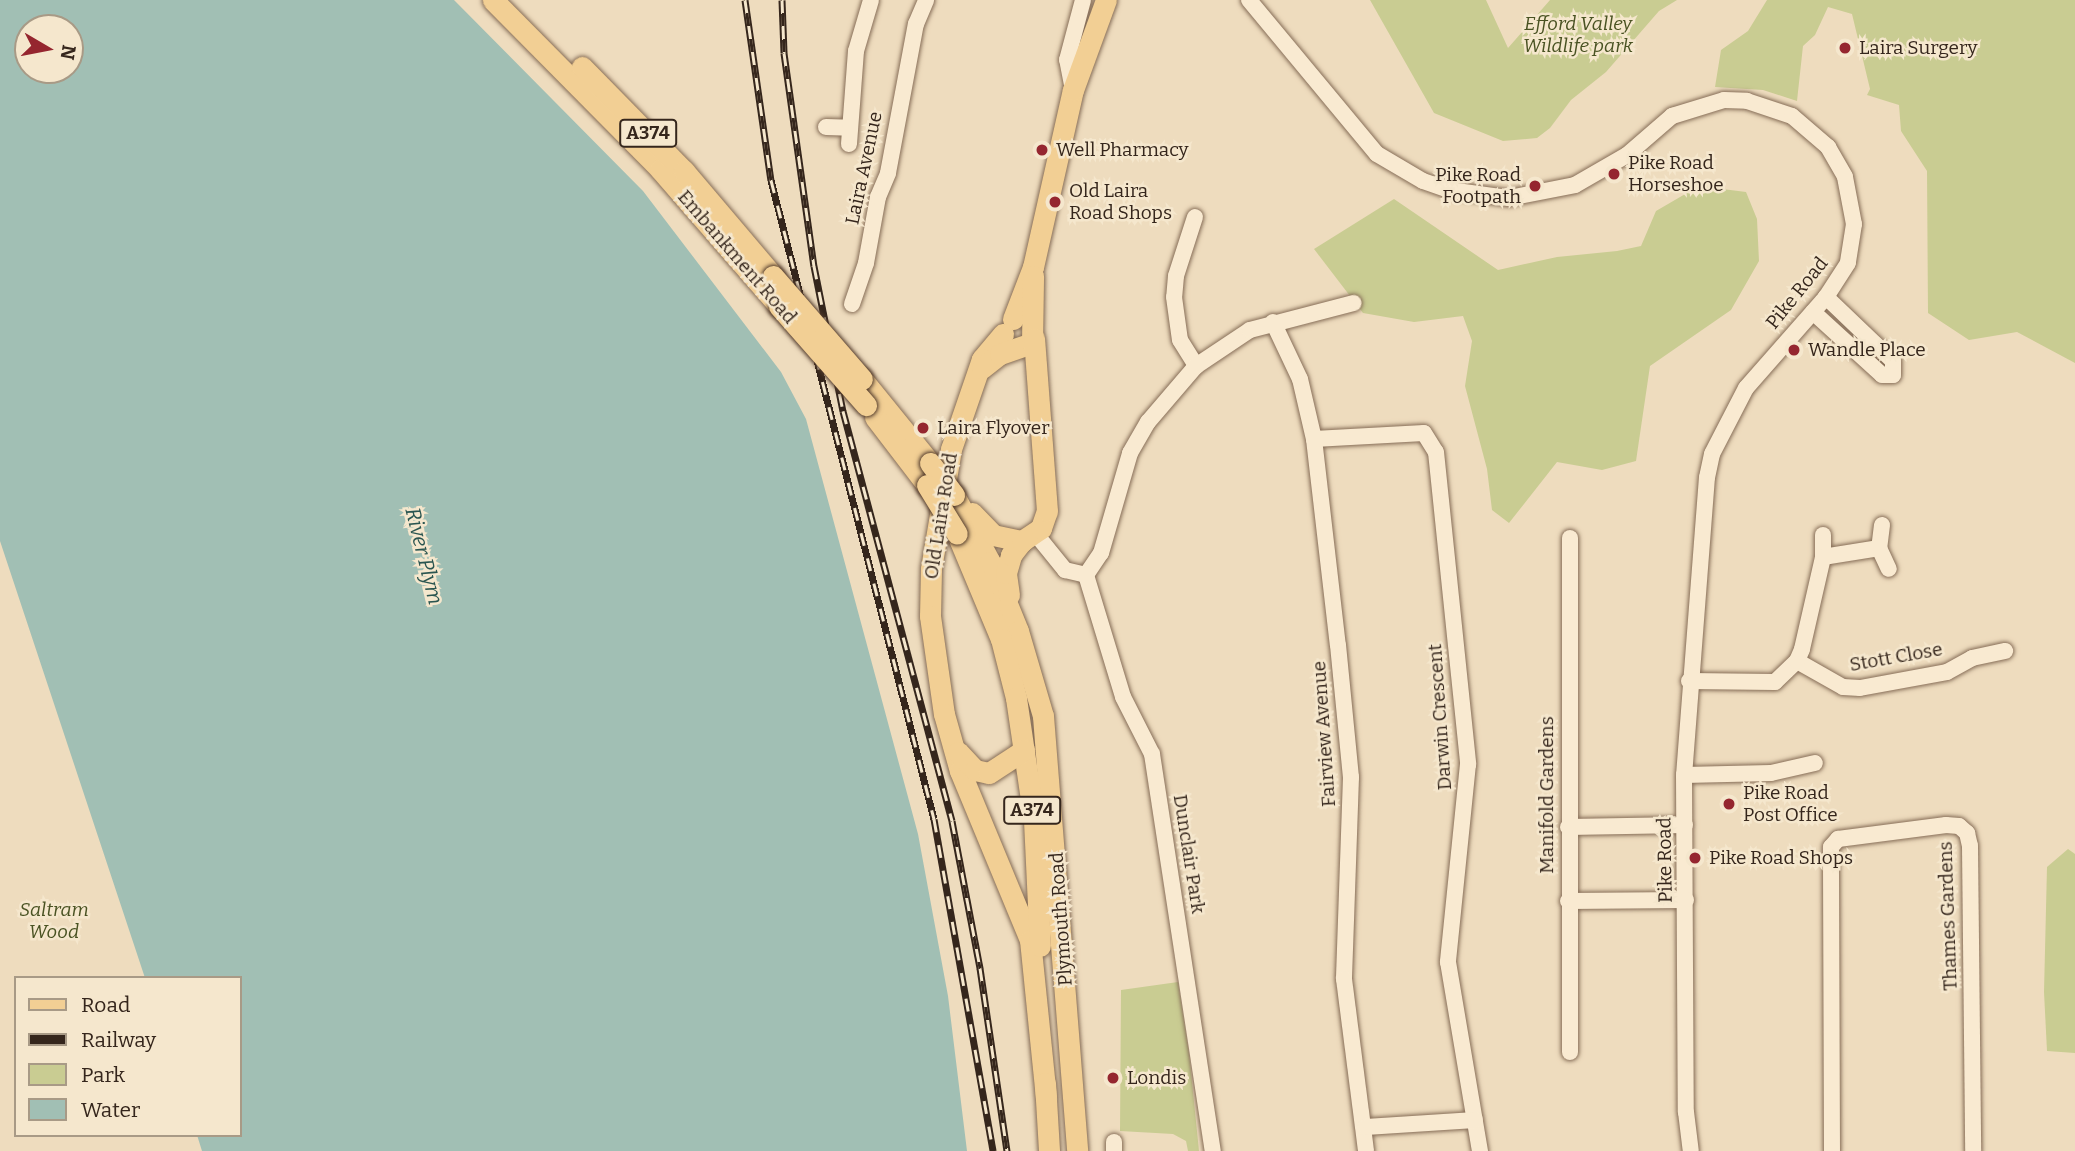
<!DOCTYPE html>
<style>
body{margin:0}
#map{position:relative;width:2075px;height:1151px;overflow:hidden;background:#eedcbe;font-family:Bitter,serif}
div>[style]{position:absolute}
.green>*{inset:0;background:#c9cc92}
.water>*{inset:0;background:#a1bfb4}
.roads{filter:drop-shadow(0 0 2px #866d57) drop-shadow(0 0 2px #866d57)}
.minor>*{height:16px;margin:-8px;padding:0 8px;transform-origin:8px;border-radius:8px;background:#f9ead1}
.major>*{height:21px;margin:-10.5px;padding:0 10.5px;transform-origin:10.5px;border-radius:10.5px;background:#f2cf94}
.rail>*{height:7px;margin-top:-3.5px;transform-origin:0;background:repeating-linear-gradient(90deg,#f5e7cd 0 13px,#35261c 0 26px);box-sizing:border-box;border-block:2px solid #35261c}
.bridges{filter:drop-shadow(0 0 2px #533b2b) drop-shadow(0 0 2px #533b2b)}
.major-bridge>*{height:21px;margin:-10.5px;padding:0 10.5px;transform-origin:10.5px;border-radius:10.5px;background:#f2cf94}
.dots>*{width:19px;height:19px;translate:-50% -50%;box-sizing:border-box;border:4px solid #f5e7cd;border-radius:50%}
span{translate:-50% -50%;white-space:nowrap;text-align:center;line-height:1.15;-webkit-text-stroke:5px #f5e7cd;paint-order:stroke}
.shield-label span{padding:2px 5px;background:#f5e7cd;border:2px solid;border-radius:5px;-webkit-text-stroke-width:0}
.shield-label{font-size:18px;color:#35261c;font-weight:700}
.park-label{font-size:19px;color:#495222;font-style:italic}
.poi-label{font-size:19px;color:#35261c}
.left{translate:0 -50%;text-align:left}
.right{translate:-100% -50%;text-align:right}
.street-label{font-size:19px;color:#35261c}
.water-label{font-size:21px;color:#2a5550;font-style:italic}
.legend{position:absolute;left:14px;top:976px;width:228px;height:161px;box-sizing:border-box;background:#f5e7cd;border:2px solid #a89a86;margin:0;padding:9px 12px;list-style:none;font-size:21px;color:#35261c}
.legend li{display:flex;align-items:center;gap:14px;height:35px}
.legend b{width:35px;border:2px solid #a89a86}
.north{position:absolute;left:14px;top:14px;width:70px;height:70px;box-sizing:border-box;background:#f5e7cd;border:2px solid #a89a86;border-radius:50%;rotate:100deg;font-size:19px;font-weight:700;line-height:28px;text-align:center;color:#35261c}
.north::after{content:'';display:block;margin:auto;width:24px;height:32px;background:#95262f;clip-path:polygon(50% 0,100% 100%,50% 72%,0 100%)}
</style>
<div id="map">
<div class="green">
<div style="clip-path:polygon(1370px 0,1486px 0,1508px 48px,1550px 0,1677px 0,1659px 11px,1606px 72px,1571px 100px,1550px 128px,1537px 138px,1503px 141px,1434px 113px)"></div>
<div style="clip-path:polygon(1767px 0,2075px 0,2075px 363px,2017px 332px,1969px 340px,1928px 313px,1927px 171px,1901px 131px,1899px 105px,1867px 95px,1870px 89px,1852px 14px,1828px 7px,1815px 35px,1803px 46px,1797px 101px,1763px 90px,1715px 87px,1721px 50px,1748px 31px)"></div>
<div style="clip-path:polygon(1699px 186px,1746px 192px,1757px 219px,1759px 261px,1731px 310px,1650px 366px,1636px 461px,1602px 470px,1557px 462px,1509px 523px,1492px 510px,1487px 469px,1465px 386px,1472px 341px,1463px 316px,1414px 322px,1363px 313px,1314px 249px,1394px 199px,1498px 270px,1557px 257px,1617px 251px,1641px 246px,1656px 211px)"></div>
<div style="clip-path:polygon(2068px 849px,2075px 854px,2075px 1053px,2047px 1051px,2044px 992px,2047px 867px)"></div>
<div style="clip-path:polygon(1178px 982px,1189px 1053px,1199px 1151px,1188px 1151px,1186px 1141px,1173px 1134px,1120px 1131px,1121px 990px)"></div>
</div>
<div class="water">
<div style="clip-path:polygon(evenodd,0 0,454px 0,643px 191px,781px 372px,806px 419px,918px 834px,948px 996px,967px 1151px,202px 1151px,197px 1135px,240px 1135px,240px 978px,145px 978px,0 541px,0 0,28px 28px,70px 28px,70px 70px,28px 70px,28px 28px)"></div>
</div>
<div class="roads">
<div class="minor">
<div style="left:1249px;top:0;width:200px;rotate:50.3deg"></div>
<div style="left:1377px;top:154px;width:53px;rotate:30.4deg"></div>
<div style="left:1423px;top:181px;width:28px;rotate:19deg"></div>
<div style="left:1449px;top:190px;width:61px;rotate:7.6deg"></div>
<div style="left:1509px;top:198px;width:67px;rotate:-11.1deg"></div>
<div style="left:1575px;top:185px;width:60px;rotate:-30deg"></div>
<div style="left:1627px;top:155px;width:60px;rotate:-40.9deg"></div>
<div style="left:1672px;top:116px;width:54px;rotate:-17.1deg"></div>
<div style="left:1724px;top:100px;width:23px;rotate:2deg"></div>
<div style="left:1747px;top:101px;width:47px;rotate:18.4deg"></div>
<div style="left:1792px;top:116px;width:48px;rotate:40.7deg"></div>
<div style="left:1828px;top:147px;width:34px;rotate:60deg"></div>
<div style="left:1845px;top:177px;width:48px;rotate:79.2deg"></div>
<div style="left:1854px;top:224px;width:39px;rotate:99deg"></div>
<div style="left:1848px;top:263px;width:40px;rotate:122.9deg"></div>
<div style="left:1826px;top:297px;width:121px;rotate:131.3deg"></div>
<div style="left:1746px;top:388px;width:74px;rotate:117.3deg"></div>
<div style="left:1712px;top:454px;width:24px;rotate:102deg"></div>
<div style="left:1707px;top:477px;width:299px;rotate:94.4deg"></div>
<div style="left:1684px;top:775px;width:337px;rotate:89.7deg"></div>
<div style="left:1686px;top:1112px;width:39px;rotate:83deg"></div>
<div style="left:1073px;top:90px;width:31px;rotate:-101deg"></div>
<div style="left:1067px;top:60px;width:62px;rotate:-75.1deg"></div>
<div style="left:826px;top:127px;width:24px;rotate:2deg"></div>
<div style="left:849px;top:144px;width:93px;rotate:-85.7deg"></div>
<div style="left:856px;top:51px;width:53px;rotate:-73.6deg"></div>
<div style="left:1195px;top:217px;width:62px;rotate:107.9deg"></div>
<div style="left:1176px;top:276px;width:21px;rotate:95deg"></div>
<div style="left:1174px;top:297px;width:43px;rotate:82.1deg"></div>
<div style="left:1180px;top:340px;width:31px;rotate:58deg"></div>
<div style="left:852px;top:304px;width:43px;rotate:-71.1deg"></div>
<div style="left:866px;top:263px;width:67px;rotate:-79.7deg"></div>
<div style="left:878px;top:197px;width:26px;rotate:-67deg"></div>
<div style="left:888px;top:173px;width:152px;rotate:-79.4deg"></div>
<div style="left:916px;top:24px;width:26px;rotate:-67deg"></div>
<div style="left:1813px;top:312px;width:93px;rotate:42.4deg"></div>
<div style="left:1882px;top:375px;width:11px"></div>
<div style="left:1893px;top:375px;width:14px;rotate:-90deg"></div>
<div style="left:1893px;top:361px;width:93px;rotate:-136.3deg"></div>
<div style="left:1273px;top:322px;width:63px;rotate:64.7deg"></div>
<div style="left:1300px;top:379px;width:62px;rotate:76.9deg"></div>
<div style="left:1314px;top:439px;width:207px;rotate:83.4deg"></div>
<div style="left:1338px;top:645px;width:133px;rotate:84.4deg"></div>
<div style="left:1351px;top:777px;width:202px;rotate:92deg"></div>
<div style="left:1344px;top:979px;width:173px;rotate:82.7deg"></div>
<div style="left:1314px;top:439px;width:110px;rotate:-3.1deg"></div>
<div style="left:1424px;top:433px;width:22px;rotate:58deg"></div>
<div style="left:1436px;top:452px;width:314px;rotate:84.1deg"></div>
<div style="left:1468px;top:764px;width:199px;rotate:95.8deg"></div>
<div style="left:1448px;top:962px;width:192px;rotate:80.4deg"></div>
<div style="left:1882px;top:525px;width:23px;rotate:97deg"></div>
<div style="left:1879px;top:548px;width:23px;rotate:65deg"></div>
<div style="left:1035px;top:533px;width:48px;rotate:51deg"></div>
<div style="left:1065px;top:570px;width:22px;rotate:13deg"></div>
<div style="left:1086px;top:575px;width:27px;rotate:-56deg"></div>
<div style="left:1101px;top:553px;width:104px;rotate:-73.8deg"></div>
<div style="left:1130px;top:453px;width:36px;rotate:-60deg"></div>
<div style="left:1148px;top:422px;width:74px;rotate:-49.4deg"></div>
<div style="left:1196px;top:366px;width:65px;rotate:-33.7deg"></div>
<div style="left:1250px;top:330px;width:107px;rotate:-14.6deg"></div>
<div style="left:1823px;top:535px;width:22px;rotate:90deg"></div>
<div style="left:1086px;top:575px;width:127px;rotate:73.1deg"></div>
<div style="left:1123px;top:697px;width:64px;rotate:63deg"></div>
<div style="left:1152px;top:754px;width:402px;rotate:81.3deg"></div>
<div style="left:1797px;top:661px;width:53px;rotate:29.5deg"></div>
<div style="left:1843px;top:687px;width:17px;rotate:3deg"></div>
<div style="left:1860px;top:688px;width:88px;rotate:-10.4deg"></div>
<div style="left:1947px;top:672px;width:29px;rotate:-29deg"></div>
<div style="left:1972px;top:658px;width:34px;rotate:-12deg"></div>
<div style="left:1689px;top:681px;width:86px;rotate:0.7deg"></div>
<div style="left:1775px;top:682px;width:30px;rotate:-44deg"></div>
<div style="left:1797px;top:661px;width:13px;rotate:-67deg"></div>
<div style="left:1802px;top:649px;width:94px;rotate:-77.1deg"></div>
<div style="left:1823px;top:557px;width:57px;rotate:-9.1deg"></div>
<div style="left:1684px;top:775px;width:87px;rotate:-1.3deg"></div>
<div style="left:1771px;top:773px;width:45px;rotate:-12.8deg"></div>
<div style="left:1568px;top:827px;width:117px;rotate:-1deg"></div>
<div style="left:1568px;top:901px;width:118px;rotate:-0.5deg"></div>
<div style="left:1570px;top:1052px;width:514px;rotate:-90deg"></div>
<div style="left:1366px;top:1127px;width:109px;rotate:-3.7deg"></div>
<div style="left:1114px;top:1142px;width:9px;rotate:90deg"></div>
<div style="left:1832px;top:1151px;width:304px;rotate:-90.2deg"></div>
<div style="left:1831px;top:847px;width:11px;rotate:-49deg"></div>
<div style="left:1838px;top:839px;width:109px;rotate:-7.4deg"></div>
<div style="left:1946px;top:825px;width:13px;rotate:4deg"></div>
<div style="left:1959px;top:826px;width:11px;rotate:41deg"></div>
<div style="left:1967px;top:833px;width:13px;rotate:77deg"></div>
<div style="left:1970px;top:846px;width:305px;rotate:89.4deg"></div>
</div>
<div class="major">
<div style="left:493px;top:0;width:238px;rotate:45.3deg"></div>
<div style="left:660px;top:169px;width:181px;rotate:49deg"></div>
<div style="left:582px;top:67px;width:146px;rotate:45.6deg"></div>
<div style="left:684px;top:171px;width:138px;rotate:49.7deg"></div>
<div style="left:1013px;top:319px;width:56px;rotate:-69deg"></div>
<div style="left:1033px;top:267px;width:181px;rotate:-77.3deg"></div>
<div style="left:1073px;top:90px;width:96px;rotate:-69.9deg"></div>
<div style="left:1003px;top:334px;width:33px;rotate:130deg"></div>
<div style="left:982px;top:359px;width:95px;rotate:109deg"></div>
<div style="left:951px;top:449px;width:122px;rotate:99.5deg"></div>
<div style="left:931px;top:569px;width:47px;rotate:91.2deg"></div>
<div style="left:930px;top:616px;width:99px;rotate:81.9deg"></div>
<div style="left:944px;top:714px;width:59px;rotate:74.3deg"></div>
<div style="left:960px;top:771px;width:183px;rotate:67.5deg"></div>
<div style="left:1030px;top:940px;width:158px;rotate:84.2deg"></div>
<div style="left:982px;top:368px;width:23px;rotate:-38deg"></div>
<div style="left:1000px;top:354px;width:34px;rotate:-19deg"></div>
<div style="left:1032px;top:343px;width:67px;rotate:-89.1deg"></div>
<div style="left:862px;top:379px;width:108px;rotate:51deg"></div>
<div style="left:875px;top:417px;width:86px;rotate:52.6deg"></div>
<div style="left:954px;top:495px;width:76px;rotate:61.8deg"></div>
<div style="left:990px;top:562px;width:74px;rotate:67.9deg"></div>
<div style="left:1018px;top:631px;width:89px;rotate:73.6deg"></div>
<div style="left:1043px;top:716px;width:436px;rotate:85.5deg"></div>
<div style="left:972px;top:513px;width:30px;rotate:46deg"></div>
<div style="left:993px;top:535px;width:30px;rotate:12deg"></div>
<div style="left:957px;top:534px;width:114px;rotate:67.3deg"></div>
<div style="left:1001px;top:639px;width:61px;rotate:75.7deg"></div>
<div style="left:1016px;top:698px;width:123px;rotate:81.6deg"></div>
<div style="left:1034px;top:820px;width:126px;rotate:87.3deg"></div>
<div style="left:1009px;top:595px;width:22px;rotate:-98deg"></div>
<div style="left:1006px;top:573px;width:19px;rotate:-74deg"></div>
<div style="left:1011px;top:555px;width:18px;rotate:-52deg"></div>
<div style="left:1022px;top:541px;width:23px;rotate:-34deg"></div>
<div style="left:1041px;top:528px;width:18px;rotate:-71deg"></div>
<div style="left:1047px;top:511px;width:173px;rotate:-94.3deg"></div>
<div style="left:958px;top:752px;width:25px;rotate:47deg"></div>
<div style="left:975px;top:770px;width:14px;rotate:12deg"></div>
<div style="left:989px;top:773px;width:42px;rotate:-33.3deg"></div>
<div style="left:1045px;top:1083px;width:68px;rotate:86.6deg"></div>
</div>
</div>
<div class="rail">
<div style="left:745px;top:0;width:182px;rotate:81.8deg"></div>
<div style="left:771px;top:180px;width:659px;rotate:75.69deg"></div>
<div style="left:934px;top:819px;width:337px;rotate:79.9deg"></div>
<div style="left:782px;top:0;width:53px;rotate:87.8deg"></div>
<div style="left:784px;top:53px;width:215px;rotate:82deg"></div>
<div style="left:814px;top:266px;width:148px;rotate:78.7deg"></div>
<div style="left:843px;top:411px;width:424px;rotate:75.1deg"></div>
<div style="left:952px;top:821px;width:150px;rotate:79.2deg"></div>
<div style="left:980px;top:968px;width:185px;rotate:81.6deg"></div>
</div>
<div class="bridges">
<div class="major-bridge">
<div style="left:773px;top:276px;width:136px;rotate:49.2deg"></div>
<div style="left:779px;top:306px;width:132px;rotate:48.7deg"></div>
<div style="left:930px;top:463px;width:40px;rotate:53deg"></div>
<div style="left:927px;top:485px;width:57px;rotate:58.5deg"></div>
</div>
</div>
<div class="dots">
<div style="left:1845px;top:48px;background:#95262f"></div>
<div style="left:1042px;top:150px;background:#95262f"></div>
<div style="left:1614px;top:174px;background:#95262f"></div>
<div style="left:1535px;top:186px;background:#95262f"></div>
<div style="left:1055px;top:202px;background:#95262f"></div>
<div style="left:1794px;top:350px;background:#95262f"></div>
<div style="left:923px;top:428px;background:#95262f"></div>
<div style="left:1729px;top:804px;background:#95262f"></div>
<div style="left:1695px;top:858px;background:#95262f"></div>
<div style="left:1113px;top:1078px;background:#95262f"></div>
</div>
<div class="shield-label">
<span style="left:648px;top:133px">A374</span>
<span style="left:1032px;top:810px">A374</span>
</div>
<div class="park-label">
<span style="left:1578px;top:35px">Efford Valley<br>Wildlife park</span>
<span style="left:54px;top:921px">Saltram<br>Wood</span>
</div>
<div class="poi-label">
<span class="left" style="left:1859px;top:48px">Laira Surgery</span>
<span class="left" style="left:1056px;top:150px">Well Pharmacy</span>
<span class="left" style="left:1628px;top:174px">Pike Road<br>Horseshoe</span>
<span class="right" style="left:1521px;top:186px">Pike Road<br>Footpath</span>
<span class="left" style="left:1069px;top:202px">Old Laira<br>Road Shops</span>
<span class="left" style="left:1808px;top:350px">Wandle Place</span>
<span class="left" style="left:937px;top:428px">Laira Flyover</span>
<span class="left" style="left:1743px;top:804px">Pike Road<br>Post Office</span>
<span class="left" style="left:1709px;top:858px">Pike Road Shops</span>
<span class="left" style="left:1127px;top:1078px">Londis</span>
</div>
<div class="street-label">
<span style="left:864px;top:168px;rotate:-78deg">Laira Avenue</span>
<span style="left:737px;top:257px;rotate:49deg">Embankment Road</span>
<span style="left:1797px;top:293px;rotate:-51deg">Pike Road</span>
<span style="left:941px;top:516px;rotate:-81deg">Old Laira Road</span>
<span style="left:1896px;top:657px;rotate:-10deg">Stott Close</span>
<span style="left:1440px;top:717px;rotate:-94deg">Darwin Crescent</span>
<span style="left:1324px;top:734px;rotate:-94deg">Fairview Avenue</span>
<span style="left:1547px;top:795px;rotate:-90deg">Manifold Gardens</span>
<span style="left:1189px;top:854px;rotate:81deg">Dunclair Park</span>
<span style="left:1665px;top:860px;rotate:-91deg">Pike Road</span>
<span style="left:1948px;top:916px;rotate:-92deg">Thames Gardens</span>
<span style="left:1061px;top:919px;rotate:-94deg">Plymouth Road</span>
</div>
<div class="water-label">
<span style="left:424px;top:556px;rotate:76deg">River Plym</span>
</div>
<ul class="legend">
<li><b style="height:9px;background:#f2cf94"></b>Road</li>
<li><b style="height:9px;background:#35261c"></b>Railway</li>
<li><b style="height:19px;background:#c9cc92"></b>Park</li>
<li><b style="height:19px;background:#a1bfb4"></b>Water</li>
</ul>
<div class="north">N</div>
</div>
